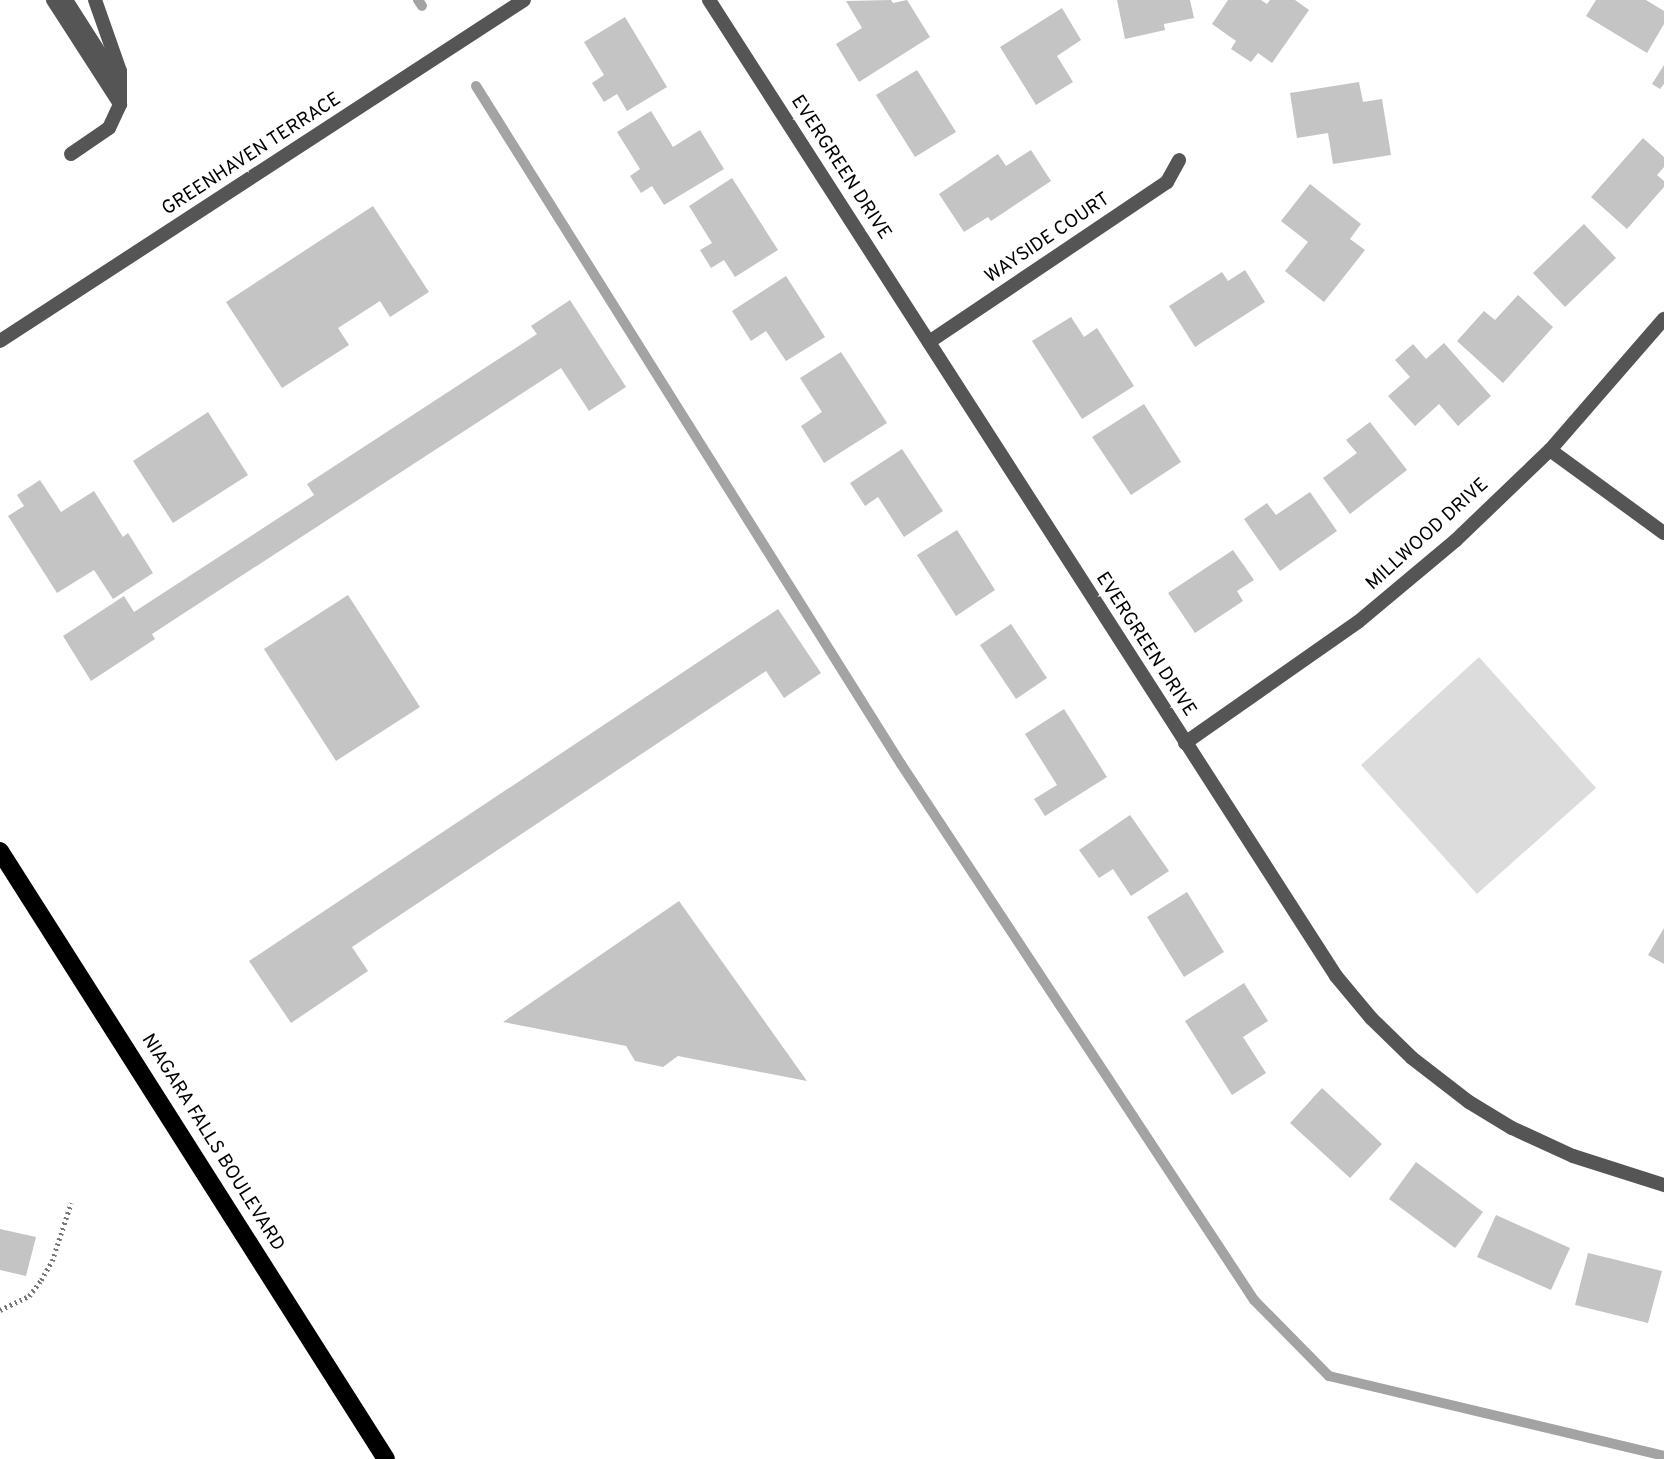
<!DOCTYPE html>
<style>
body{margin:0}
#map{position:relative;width:1664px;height:1459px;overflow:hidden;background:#fff;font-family:Overpass,sans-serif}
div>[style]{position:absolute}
.green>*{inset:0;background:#dcdcdc}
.stream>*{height:10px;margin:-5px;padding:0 5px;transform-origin:5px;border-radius:5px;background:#a3a3a3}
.building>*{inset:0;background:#c4c4c4}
.path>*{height:4.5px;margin-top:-2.25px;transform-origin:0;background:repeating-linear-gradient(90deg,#777 0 2px,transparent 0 5.5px)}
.lane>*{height:14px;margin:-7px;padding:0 7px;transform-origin:7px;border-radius:7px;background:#555}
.street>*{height:14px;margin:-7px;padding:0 7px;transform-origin:7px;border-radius:7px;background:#555}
.primary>*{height:18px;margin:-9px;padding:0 9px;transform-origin:9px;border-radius:9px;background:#000}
span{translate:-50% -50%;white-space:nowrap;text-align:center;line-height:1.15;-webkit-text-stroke:6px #fff;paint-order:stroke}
.street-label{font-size:19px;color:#000}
</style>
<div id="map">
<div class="green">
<div style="clip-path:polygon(1479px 657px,1596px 788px,1477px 894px,1361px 765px)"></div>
</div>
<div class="stream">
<div style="left:418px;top:0;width:7px;rotate:56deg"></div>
<div style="left:476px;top:86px;width:800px;rotate:57.92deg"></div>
<div style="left:901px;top:764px;width:642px;rotate:56.63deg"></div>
<div style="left:1254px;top:1300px;width:107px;rotate:45.4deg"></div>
<div style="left:1329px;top:1376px;width:344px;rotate:13.4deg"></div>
</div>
<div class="building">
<div style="clip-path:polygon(891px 0,893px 3px,907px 0,930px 37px,859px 82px,836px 44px,862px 28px,846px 1px)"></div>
<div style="clip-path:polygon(1117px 0,1190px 0,1194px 18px,1164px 24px,1165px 30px,1125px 39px)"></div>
<div style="clip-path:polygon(1228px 0,1261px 0,1267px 4px,1270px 0,1295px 0,1309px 10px,1272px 63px,1258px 53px,1251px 62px,1231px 49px,1236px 41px,1212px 24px)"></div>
<div style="clip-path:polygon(1596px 0,1646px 0,1664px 11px,1664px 24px,1647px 53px,1586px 16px)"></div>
<div style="clip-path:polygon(1062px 8px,1081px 40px,1057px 56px,1073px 82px,1036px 105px,1000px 47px)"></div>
<div style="clip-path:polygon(625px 17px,667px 87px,627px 111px,617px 94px,604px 102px,592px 83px,604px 75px,584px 42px)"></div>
<div style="clip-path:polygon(1664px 65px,1664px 84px,1660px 89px,1652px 84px)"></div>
<div style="clip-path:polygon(917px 70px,956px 132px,915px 157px,876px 95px)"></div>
<div style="clip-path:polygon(1359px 82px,1363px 102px,1382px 99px,1391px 155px,1333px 164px,1328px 133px,1297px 138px,1290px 93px)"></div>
<div style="clip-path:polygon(651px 111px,673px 147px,700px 130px,724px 169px,664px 205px,652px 186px,641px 193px,630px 176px,640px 169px,617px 132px)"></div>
<div style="clip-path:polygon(1643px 138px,1664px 157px,1664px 167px,1657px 175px,1664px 181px,1664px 187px,1627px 229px,1591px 197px)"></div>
<div style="clip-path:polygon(1031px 150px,1051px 181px,991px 221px,988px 217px,964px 232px,939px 194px,998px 154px,1006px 166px)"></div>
<div style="clip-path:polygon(732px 178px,778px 250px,735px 277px,724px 260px,711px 268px,700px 250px,712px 243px,689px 206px)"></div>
<div style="clip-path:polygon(1310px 184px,1361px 224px,1350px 239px,1365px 250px,1324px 302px,1285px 271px,1308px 242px,1281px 221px)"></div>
<div style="clip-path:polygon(373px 206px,429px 292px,390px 317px,380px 301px,338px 328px,349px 345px,282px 388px,226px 302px)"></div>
<div style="clip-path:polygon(1584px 224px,1616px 258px,1565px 307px,1533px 273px)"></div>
<div style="clip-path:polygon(1245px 270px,1265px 302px,1195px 347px,1169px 306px,1222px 272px,1228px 281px)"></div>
<div style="clip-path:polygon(786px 276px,825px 337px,786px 361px,766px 331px,751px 341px,732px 311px)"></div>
<div style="clip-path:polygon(1518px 295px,1553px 327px,1503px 383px,1457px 341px,1484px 311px,1495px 320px)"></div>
<div style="clip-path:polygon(570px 300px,626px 387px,589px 411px,561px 368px,152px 634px,155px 639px,91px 681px,63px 636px,124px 596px,134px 612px,314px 495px,307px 484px,537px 334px,531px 326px)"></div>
<div style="clip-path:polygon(1071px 317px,1084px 337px,1097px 328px,1134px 386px,1082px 419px,1032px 341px)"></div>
<div style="clip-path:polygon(1444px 343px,1491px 396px,1458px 426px,1439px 404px,1415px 426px,1388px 396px,1410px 377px,1395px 360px,1413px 344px,1426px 359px)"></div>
<div style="clip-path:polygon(841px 352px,887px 423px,824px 463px,801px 426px,822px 412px,800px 378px)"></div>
<div style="clip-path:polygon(1144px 404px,1181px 462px,1131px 495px,1092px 437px)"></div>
<div style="clip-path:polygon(208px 412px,248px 475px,173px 523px,133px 461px)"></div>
<div style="clip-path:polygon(1370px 422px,1407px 470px,1350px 514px,1323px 478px,1357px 453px,1346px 440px)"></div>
<div style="clip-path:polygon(902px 449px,943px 511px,904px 537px,878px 497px,865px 506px,850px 483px)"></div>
<div style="clip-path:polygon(40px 480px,61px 512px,94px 491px,123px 537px,128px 533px,153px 573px,113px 599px,94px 570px,57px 593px,8px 516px,24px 506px,17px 495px)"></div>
<div style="clip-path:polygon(1310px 492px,1337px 531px,1280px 571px,1244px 519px,1267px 503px,1276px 515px)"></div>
<div style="clip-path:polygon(957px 530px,995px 590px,956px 616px,917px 555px)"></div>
<div style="clip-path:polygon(1233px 550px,1254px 580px,1237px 591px,1243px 601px,1195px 633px,1168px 593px)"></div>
<div style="clip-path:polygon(348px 595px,420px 707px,336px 761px,264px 649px)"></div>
<div style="clip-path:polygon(778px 609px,821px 673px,784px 698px,766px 671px,352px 947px,368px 971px,291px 1023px,249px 961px)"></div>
<div style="clip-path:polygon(1011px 624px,1047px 678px,1016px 699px,980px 645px)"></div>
<div style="clip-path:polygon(1064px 709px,1107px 777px,1045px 816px,1034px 799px,1057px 785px,1025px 734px)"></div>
<div style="clip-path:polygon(1130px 815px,1169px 871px,1131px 896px,1113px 869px,1099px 878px,1079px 850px)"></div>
<div style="clip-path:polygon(1187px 892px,1224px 952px,1184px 977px,1147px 917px)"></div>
<div style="clip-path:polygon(679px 901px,807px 1081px,678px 1056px,663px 1067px,635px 1061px,626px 1046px,503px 1022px)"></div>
<div style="clip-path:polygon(1664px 928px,1664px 964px,1648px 955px)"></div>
<div style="clip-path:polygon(1244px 983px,1268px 1021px,1243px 1037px,1266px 1073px,1232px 1095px,1185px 1021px)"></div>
<div style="clip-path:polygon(1322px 1088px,1382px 1144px,1350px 1178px,1290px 1123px)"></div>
<div style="clip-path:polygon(1416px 1162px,1483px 1212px,1455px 1248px,1389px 1199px)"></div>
<div style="clip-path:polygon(1496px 1215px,1570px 1248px,1551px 1290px,1477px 1257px)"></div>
<div style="clip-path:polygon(0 1229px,36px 1237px,26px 1276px,0 1270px)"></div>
<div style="clip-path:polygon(1588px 1253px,1662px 1271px,1648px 1323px,1575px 1305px)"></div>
</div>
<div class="path">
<div style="left:0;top:1310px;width:32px;rotate:-26deg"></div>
<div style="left:29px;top:1296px;width:20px;rotate:-53deg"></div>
<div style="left:41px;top:1280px;width:22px;rotate:-60deg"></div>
<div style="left:52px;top:1261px;width:61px;rotate:-71.9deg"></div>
</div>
<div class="lane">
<div style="left:53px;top:0;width:124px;rotate:57.2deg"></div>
<div style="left:66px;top:0;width:95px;rotate:57.5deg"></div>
<div style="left:71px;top:154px;width:46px;rotate:-34.4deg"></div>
<div style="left:109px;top:128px;width:26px;rotate:-65deg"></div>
<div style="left:120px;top:104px;width:33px;rotate:-90deg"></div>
<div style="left:120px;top:71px;width:75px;rotate:-109.4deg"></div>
<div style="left:1550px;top:450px;width:141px;rotate:36.1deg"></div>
</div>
<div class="street">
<div style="left:709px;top:0;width:1160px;rotate:57.28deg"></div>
<div style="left:1336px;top:976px;width:55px;rotate:50.2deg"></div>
<div style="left:1371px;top:1018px;width:57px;rotate:44.3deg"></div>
<div style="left:1412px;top:1058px;width:72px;rotate:37.7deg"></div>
<div style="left:1469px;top:1102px;width:50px;rotate:31.2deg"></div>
<div style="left:1512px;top:1128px;width:67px;rotate:24.7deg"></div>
<div style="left:1573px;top:1156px;width:96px;rotate:17.7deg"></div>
<div style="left:0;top:341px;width:625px;rotate:-33.05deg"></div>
<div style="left:929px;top:342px;width:287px;rotate:-33.9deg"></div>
<div style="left:1167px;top:182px;width:25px;rotate:-61deg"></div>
<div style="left:1185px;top:743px;width:211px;rotate:-35deg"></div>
<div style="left:1358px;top:622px;width:128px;rotate:-39.9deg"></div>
<div style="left:1456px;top:540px;width:130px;rotate:-43.8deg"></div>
<div style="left:1550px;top:450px;width:174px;rotate:-49deg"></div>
</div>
<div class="primary">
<div style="left:0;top:851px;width:720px;rotate:57.59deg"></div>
</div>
<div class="street-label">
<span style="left:252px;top:155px;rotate:-33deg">GREENHAVEN TERRACE</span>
<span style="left:840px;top:168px;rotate:57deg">EVERGREEN DRIVE</span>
<span style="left:1048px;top:239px;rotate:-34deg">WAYSIDE COURT</span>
<span style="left:1428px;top:535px;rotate:-42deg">MILLWOOD DRIVE</span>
<span style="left:1145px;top:645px;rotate:57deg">EVERGREEN DRIVE</span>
<span style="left:212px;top:1143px;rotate:58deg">NIAGARA FALLS BOULEVARD</span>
</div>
</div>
